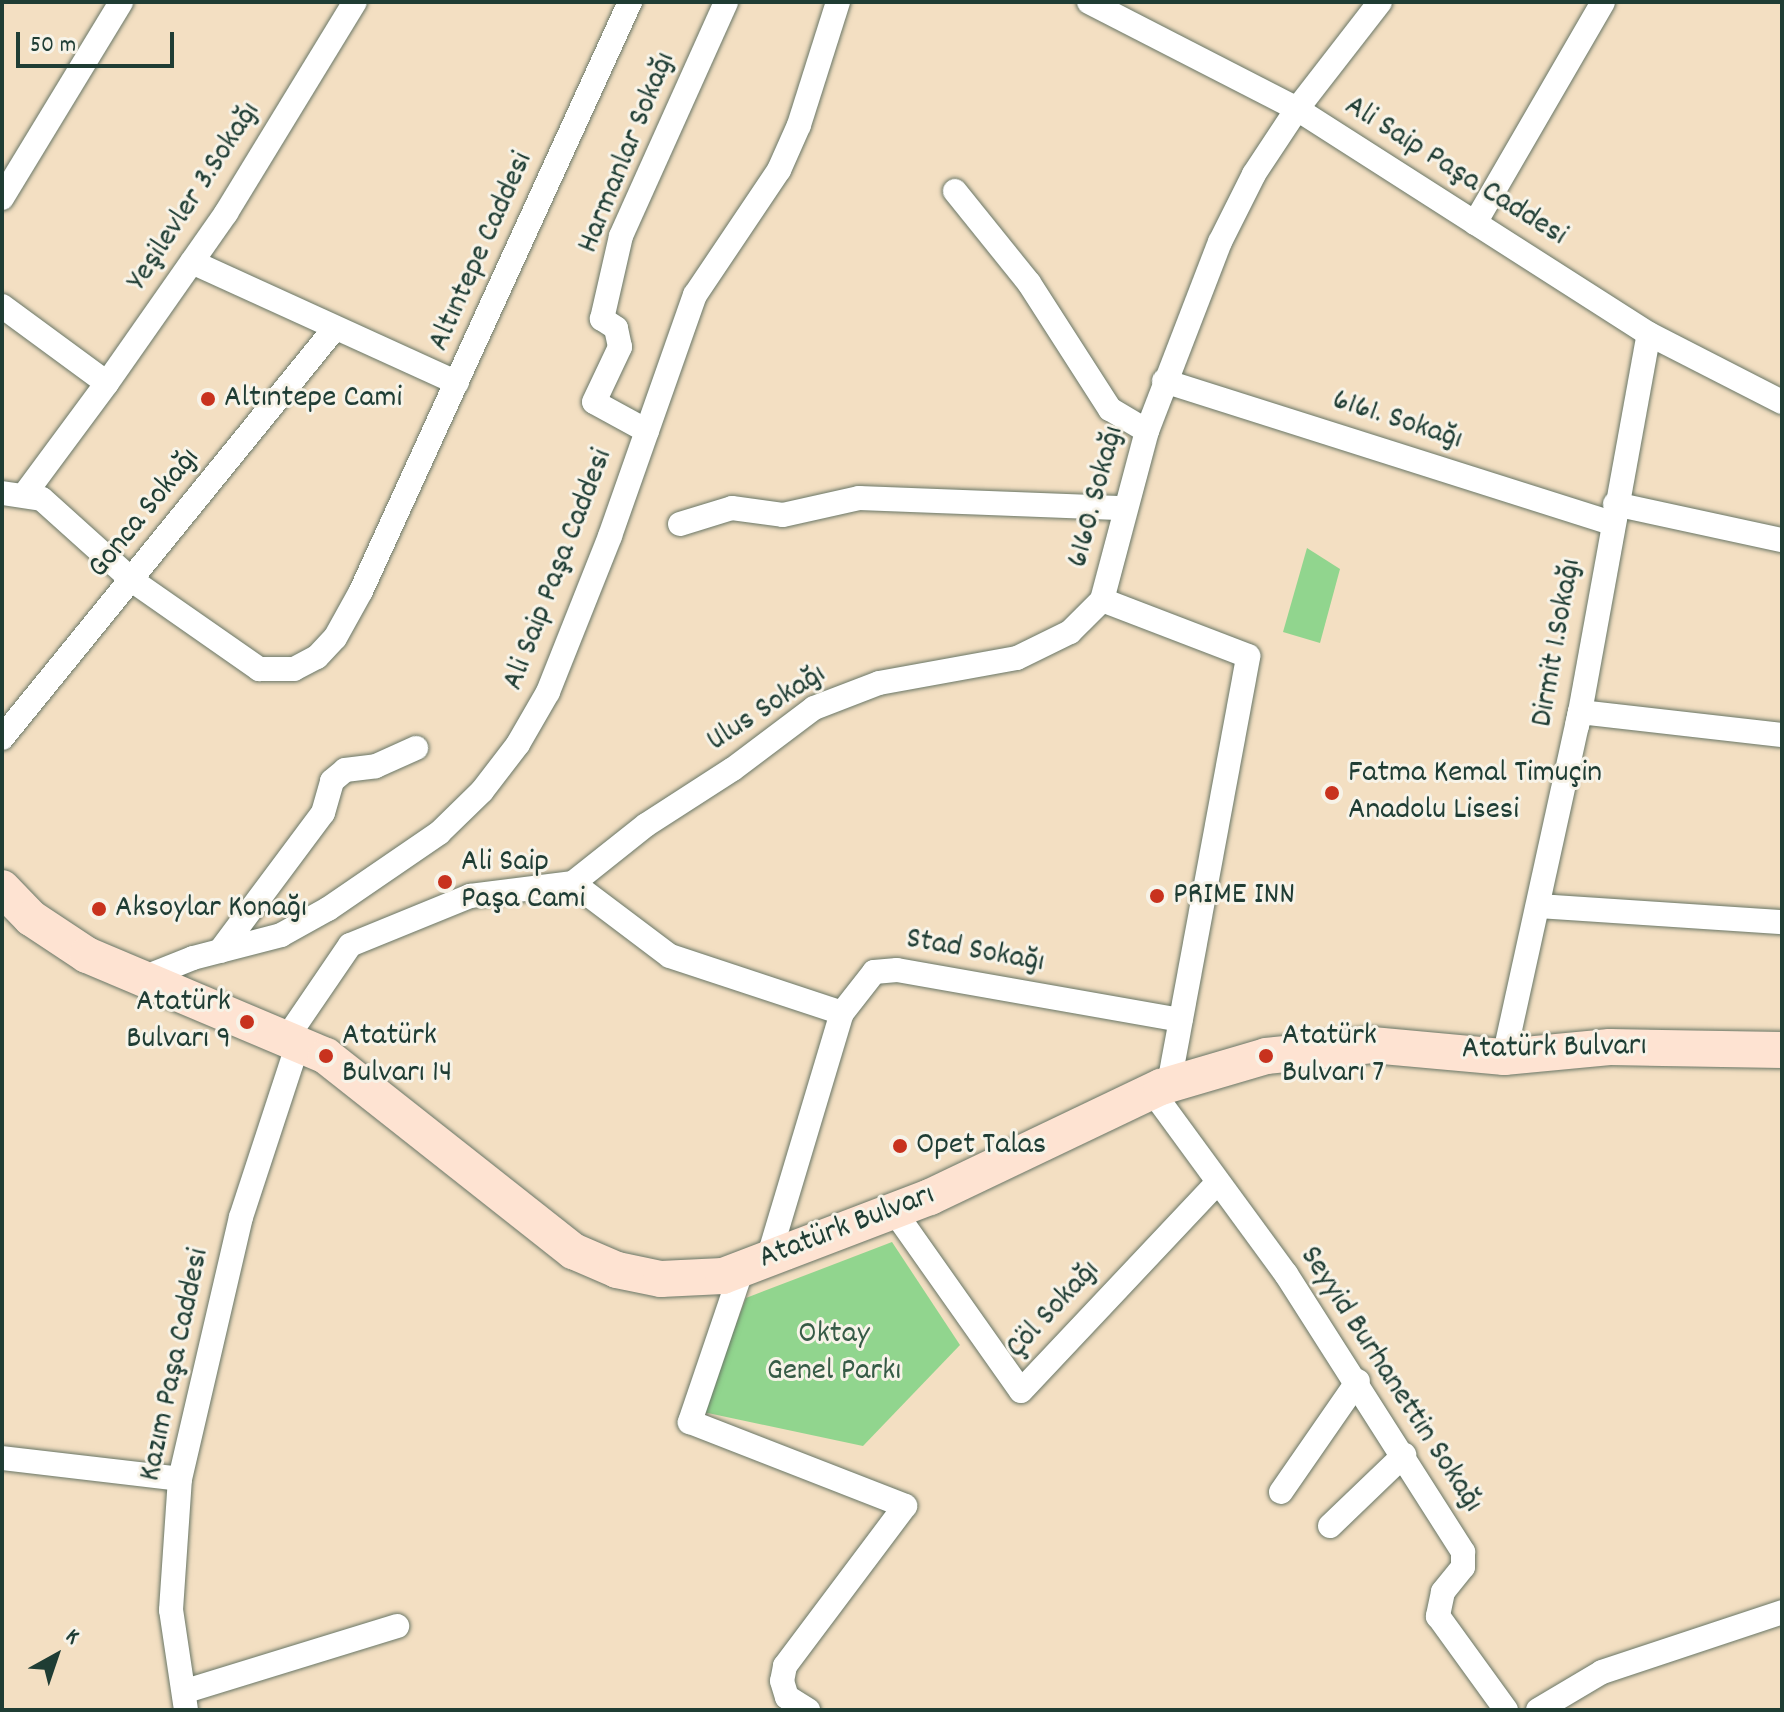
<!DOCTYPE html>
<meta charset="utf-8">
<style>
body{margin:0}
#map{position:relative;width:1784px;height:1712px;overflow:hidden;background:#f3dfc2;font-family:Dekko,sans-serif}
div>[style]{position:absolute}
.green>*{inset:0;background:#91d58e}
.roads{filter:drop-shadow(0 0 2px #697666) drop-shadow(0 0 2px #697666)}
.street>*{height:24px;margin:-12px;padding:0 12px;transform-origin:12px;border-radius:12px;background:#fff}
.secondary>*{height:36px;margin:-18px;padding:0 18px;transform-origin:18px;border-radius:18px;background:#fee3d2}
.dots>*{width:22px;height:22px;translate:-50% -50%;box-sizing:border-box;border:4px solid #f7f3e8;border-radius:50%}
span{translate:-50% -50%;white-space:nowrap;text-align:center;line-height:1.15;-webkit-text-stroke:6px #f7f3e8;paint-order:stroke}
.street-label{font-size:32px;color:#1f3d34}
.poi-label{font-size:32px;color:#1f3d34}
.left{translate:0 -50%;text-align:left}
.right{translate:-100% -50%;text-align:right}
.park-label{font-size:32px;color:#365b46}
.frame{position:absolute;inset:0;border:4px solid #1f3d34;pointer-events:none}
.north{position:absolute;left:16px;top:1616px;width:80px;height:80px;-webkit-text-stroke:6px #f7f3e8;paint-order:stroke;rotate:40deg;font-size:22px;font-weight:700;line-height:32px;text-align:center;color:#1f3d34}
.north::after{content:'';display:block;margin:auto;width:28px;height:36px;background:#1f3d34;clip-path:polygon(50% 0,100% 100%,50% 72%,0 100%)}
.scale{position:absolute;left:16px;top:32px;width:158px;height:36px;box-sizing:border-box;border:4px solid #1f3d34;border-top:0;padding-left:10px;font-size:24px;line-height:28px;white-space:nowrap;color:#1f3d34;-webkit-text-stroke:6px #f7f3e8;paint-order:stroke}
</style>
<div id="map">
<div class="green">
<div style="clip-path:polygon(1307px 548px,1340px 569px,1320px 643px,1283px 632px)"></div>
<div style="clip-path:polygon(892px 1242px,960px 1345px,863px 1446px,703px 1412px,746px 1298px)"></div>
</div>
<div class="roads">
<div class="street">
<div style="left:1089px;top:2px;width:234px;rotate:27.2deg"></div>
<div style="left:1297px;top:109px;width:418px;rotate:32.6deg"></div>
<div style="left:1649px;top:334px;width:149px;rotate:27.1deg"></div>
<div style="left:955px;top:191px;width:118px;rotate:51.2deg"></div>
<div style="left:1029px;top:283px;width:150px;rotate:57.3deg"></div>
<div style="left:1110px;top:409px;width:43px;rotate:30.7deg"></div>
<div style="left:2px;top:198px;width:229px;rotate:-58.7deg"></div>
<div style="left:1475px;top:223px;width:255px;rotate:-59.9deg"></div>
<div style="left:192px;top:262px;width:291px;rotate:24.5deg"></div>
<div style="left:2px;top:306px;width:130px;rotate:36.3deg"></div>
<div style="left:107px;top:383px;width:138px;rotate:126.5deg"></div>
<div style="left:1164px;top:381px;width:469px;rotate:17.6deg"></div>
<div style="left:107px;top:383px;width:208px;rotate:-55deg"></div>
<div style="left:226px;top:213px;width:247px;rotate:-58.6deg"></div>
<div style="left:647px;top:431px;width:60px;rotate:-151.3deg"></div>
<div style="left:594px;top:402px;width:61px;rotate:-64.7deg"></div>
<div style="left:620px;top:347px;width:19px;rotate:-102deg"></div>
<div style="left:616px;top:328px;width:17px;rotate:-147deg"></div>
<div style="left:602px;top:319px;width:85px;rotate:-77.1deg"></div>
<div style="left:621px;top:236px;width:256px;rotate:-65.8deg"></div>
<div style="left:2px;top:493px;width:40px;rotate:8.5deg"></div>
<div style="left:42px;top:499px;width:122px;rotate:42deg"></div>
<div style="left:133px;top:581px;width:154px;rotate:34.9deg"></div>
<div style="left:259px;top:669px;width:35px"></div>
<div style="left:294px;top:669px;width:26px;rotate:-28deg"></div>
<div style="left:317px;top:657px;width:26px;rotate:-47deg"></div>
<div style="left:335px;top:638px;width:54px;rotate:-61deg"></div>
<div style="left:361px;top:591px;width:648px;rotate:-65.45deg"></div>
<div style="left:1615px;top:504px;width:171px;rotate:12.2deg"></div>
<div style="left:680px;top:524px;width:54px;rotate:-17.1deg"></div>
<div style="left:732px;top:508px;width:51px;rotate:7.8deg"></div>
<div style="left:783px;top:515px;width:78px;rotate:-12.6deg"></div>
<div style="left:859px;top:498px;width:266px;rotate:2.2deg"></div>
<div style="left:1577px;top:726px;width:14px;rotate:-78deg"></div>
<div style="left:1580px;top:712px;width:203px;rotate:6.5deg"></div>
<div style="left:2px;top:738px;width:528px;rotate:-50.92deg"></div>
<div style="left:573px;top:883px;width:93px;rotate:-38.5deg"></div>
<div style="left:646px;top:825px;width:103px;rotate:-32.8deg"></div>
<div style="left:733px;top:769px;width:101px;rotate:-37deg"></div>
<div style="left:814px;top:708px;width:70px;rotate:-21deg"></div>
<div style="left:879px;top:683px;width:140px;rotate:-10.3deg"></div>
<div style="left:1017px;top:658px;width:59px;rotate:-26.1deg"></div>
<div style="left:1070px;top:632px;width:45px;rotate:-45deg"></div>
<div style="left:1539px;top:906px;width:244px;rotate:3.8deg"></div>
<div style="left:220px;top:951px;width:172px;rotate:-53.3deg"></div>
<div style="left:323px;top:813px;width:33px;rotate:-74deg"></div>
<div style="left:332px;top:781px;width:17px;rotate:-40deg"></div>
<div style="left:345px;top:770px;width:31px;rotate:-7deg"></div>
<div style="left:376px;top:766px;width:44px;rotate:-24.2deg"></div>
<div style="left:138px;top:980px;width:59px;rotate:-21.8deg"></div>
<div style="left:193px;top:958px;width:91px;rotate:-14.6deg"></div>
<div style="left:281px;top:935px;width:54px;rotate:-29deg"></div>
<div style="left:328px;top:909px;width:135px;rotate:-34.4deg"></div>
<div style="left:439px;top:833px;width:60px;rotate:-44.3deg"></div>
<div style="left:482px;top:791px;width:59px;rotate:-52.5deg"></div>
<div style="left:518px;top:744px;width:60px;rotate:-60deg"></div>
<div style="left:548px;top:692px;width:168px;rotate:-68.3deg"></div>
<div style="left:610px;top:536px;width:256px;rotate:-70.6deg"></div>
<div style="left:695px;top:295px;width:151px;rotate:-56.1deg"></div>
<div style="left:779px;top:170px;width:49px;rotate:-66deg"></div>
<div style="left:799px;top:125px;width:129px;rotate:-72.4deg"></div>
<div style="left:288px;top:1036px;width:110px;rotate:-55.7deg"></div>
<div style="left:350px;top:945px;width:130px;rotate:-22.2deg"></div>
<div style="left:470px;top:896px;width:104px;rotate:-7.2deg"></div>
<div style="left:573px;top:883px;width:121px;rotate:37deg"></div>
<div style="left:670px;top:956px;width:181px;rotate:18.3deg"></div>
<div style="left:1504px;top:1057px;width:353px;rotate:-77.6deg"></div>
<div style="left:1580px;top:712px;width:384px;rotate:-79.7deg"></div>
<div style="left:1169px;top:1084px;width:435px;rotate:-79.5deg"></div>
<div style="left:1248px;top:656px;width:156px;rotate:-159deg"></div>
<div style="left:1102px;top:600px;width:175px;rotate:-75.1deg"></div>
<div style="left:1147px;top:431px;width:203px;rotate:-68.9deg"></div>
<div style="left:1220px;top:242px;width:76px;rotate:-63.4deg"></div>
<div style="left:1254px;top:174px;width:78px;rotate:-56.5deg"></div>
<div style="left:1297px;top:109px;width:135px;rotate:-52.2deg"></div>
<div style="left:1152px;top:1091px;width:227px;rotate:53.8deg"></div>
<div style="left:1286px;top:1274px;width:330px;rotate:57.5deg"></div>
<div style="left:1463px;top:1552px;width:15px;rotate:90deg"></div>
<div style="left:1463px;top:1567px;width:32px;rotate:129deg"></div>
<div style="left:1443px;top:1592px;width:25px;rotate:102deg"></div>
<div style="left:1438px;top:1616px;width:116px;rotate:54.1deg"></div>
<div style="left:894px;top:1211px;width:220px;rotate:54.8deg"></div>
<div style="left:1021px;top:1391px;width:287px;rotate:-46.7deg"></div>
<div style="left:768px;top:1259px;width:257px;rotate:-73.3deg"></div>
<div style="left:842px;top:1013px;width:52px;rotate:-52deg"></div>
<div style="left:874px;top:972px;width:23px;rotate:-5deg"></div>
<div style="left:897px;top:970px;width:288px;rotate:10deg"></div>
<div style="left:742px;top:1269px;width:162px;rotate:108.8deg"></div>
<div style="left:690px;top:1422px;width:231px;rotate:21.3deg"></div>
<div style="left:905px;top:1506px;width:200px;rotate:126.9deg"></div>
<div style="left:785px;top:1666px;width:15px;rotate:101deg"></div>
<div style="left:782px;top:1681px;width:17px;rotate:73deg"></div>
<div style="left:787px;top:1697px;width:25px;rotate:32deg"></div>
<div style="left:2px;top:1458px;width:179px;rotate:6.7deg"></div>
<div style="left:1281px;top:1492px;width:135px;rotate:-55.3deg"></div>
<div style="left:1330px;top:1526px;width:103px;rotate:-43.8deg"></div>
<div style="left:186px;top:1691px;width:221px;rotate:-17.1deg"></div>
<div style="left:186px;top:1710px;width:101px;rotate:-98.5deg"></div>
<div style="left:171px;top:1610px;width:131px;rotate:-86.1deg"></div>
<div style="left:180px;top:1479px;width:269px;rotate:-76.9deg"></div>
<div style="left:241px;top:1217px;width:185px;rotate:-71.8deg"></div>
<div style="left:1538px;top:1710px;width:74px;rotate:-30.7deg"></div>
<div style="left:1602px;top:1672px;width:190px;rotate:-18.4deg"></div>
</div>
<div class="secondary">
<div style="left:2px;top:888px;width:42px;rotate:46deg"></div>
<div style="left:31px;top:918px;width:67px;rotate:33.5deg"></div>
<div style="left:87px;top:955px;width:259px;rotate:22.9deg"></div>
<div style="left:326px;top:1056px;width:315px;rotate:38.3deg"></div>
<div style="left:573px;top:1251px;width:48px;rotate:23.4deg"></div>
<div style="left:617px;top:1270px;width:45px;rotate:11.6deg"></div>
<div style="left:661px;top:1279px;width:62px;rotate:-2.8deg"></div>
<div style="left:723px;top:1276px;width:222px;rotate:-20.9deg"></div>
<div style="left:930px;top:1197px;width:256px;rotate:-25.5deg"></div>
<div style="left:1161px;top:1087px;width:109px;rotate:-16.4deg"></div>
<div style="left:1266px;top:1056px;width:107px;rotate:-5.9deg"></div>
<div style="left:1372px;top:1045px;width:133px;rotate:5.2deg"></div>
<div style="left:1504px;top:1057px;width:106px;rotate:-5.4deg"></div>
<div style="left:1610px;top:1047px;width:172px;rotate:1deg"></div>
</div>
</div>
<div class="dots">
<div style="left:208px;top:399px;background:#c8321e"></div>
<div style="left:1332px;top:793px;background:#c8321e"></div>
<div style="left:445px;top:882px;background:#c8321e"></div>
<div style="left:1157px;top:896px;background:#c8321e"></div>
<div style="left:99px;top:909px;background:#c8321e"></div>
<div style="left:247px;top:1022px;background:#c8321e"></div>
<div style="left:326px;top:1056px;background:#c8321e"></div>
<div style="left:1266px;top:1056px;background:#c8321e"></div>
<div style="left:900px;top:1146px;background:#c8321e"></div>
</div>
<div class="street-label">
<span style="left:628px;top:153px;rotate:-68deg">Harmanlar Sokağı</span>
<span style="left:1455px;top:172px;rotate:32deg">Ali Saip Paşa Caddesi</span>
<span style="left:195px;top:197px;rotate:-57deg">Yeşilevler 3.Sokağı</span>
<span style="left:482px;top:252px;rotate:-66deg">Altıntepe Caddesi</span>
<span style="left:1397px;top:421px;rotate:18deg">6161. Sokağı</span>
<span style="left:1097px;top:497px;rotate:-75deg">6160. Sokağı</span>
<span style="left:145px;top:514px;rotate:-51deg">Gonca Sokağı</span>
<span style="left:559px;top:570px;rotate:-69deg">Ali Saip Paşa Caddesi</span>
<span style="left:1558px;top:643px;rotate:-80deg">Dirmit 1.Sokağı</span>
<span style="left:767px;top:709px;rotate:-33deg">Ulus Sokağı</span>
<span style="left:975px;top:952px;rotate:10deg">Stad Sokağı</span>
<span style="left:1554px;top:1049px;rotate:-1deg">Atatürk Bulvarı</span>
<span style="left:847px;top:1228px;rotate:-21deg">Atatürk Bulvarı</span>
<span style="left:1054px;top:1310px;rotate:-47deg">Çöl Sokağı</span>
<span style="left:176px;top:1365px;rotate:-78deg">Kazım Paşa Caddesi</span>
<span style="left:1390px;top:1380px;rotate:57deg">Seyyid Burhanettin Sokağı</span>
</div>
<div class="poi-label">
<span class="left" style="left:224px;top:399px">Altıntepe Cami</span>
<span class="left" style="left:1348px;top:793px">Fatma Kemal Timuçin<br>Anadolu Lisesi</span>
<span class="left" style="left:461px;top:882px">Ali Saip<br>Paşa Cami</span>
<span class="left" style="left:1173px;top:896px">PRIME INN</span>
<span class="left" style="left:115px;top:909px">Aksoylar Konağı</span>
<span class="right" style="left:231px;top:1022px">Atatürk<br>Bulvarı 9</span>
<span class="left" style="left:342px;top:1056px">Atatürk<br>Bulvarı 14</span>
<span class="left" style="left:1282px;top:1056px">Atatürk<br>Bulvarı 7</span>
<span class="left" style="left:916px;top:1146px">Opet Talas</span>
</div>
<div class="park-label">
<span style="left:834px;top:1354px">Oktay<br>Genel Parkı</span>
</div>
<div class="frame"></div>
<div class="north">K</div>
<div class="scale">50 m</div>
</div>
